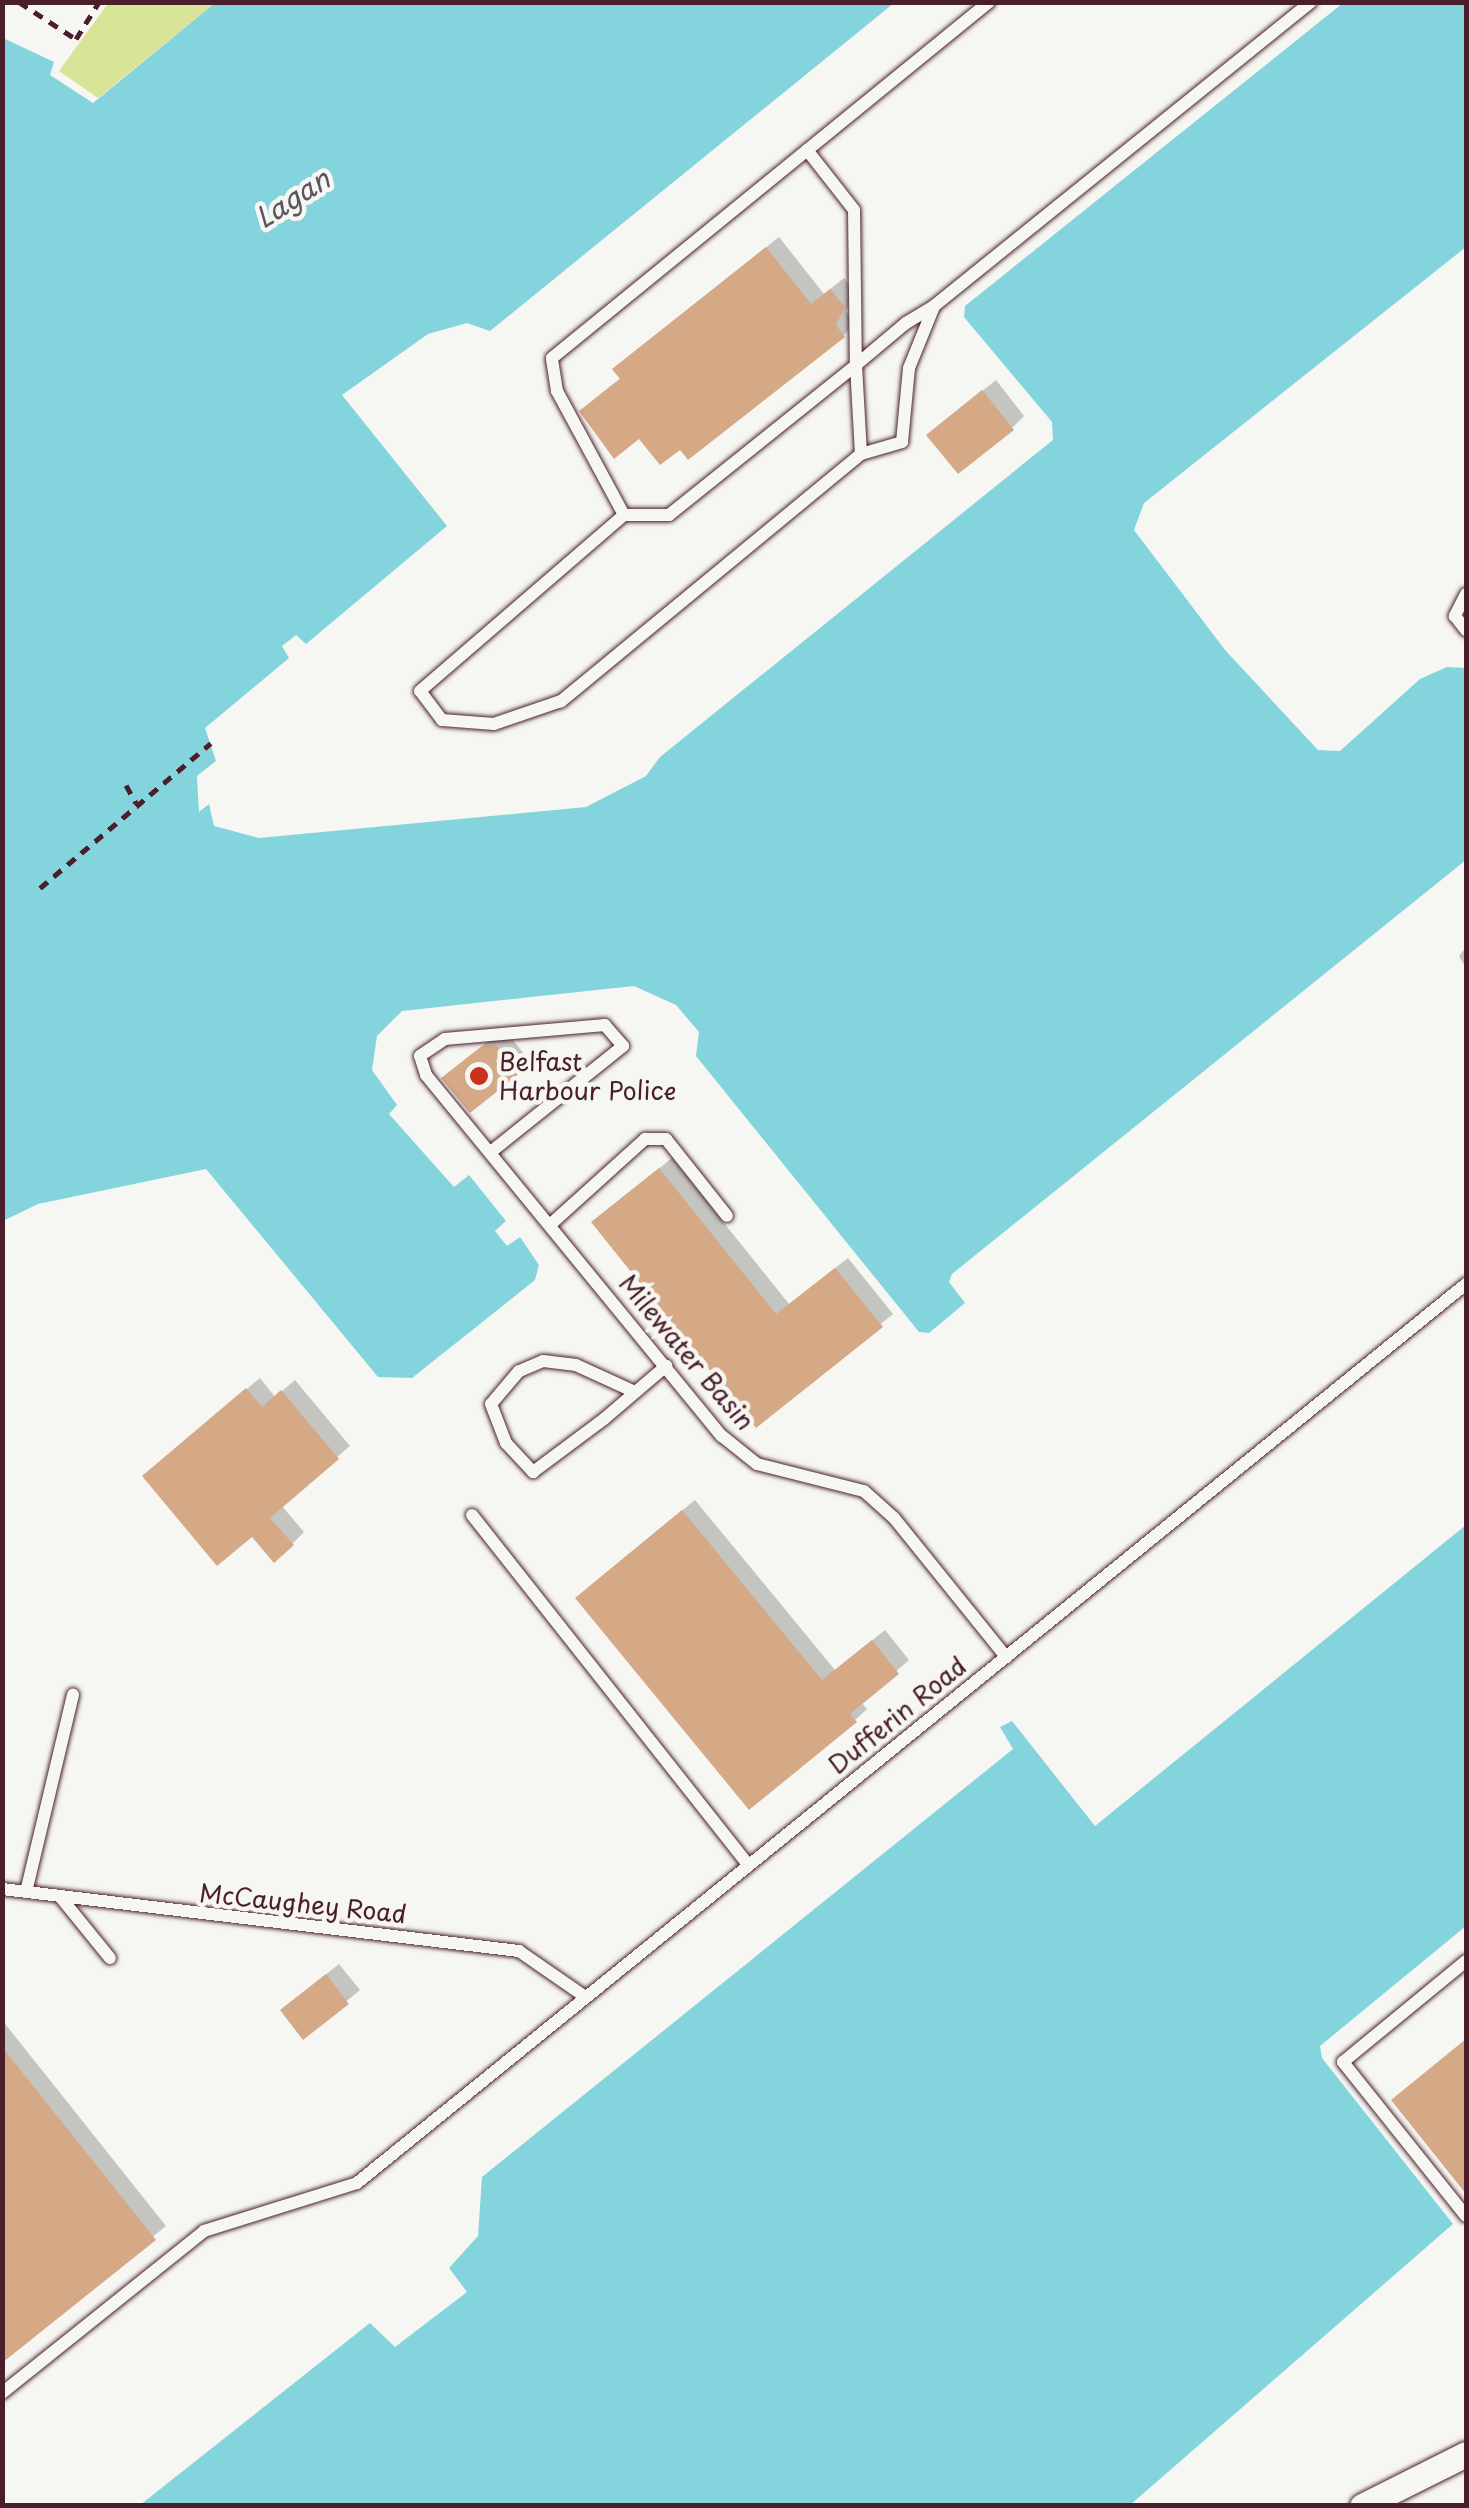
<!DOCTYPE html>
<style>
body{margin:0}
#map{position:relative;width:1469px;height:2508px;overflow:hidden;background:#f6f6f2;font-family:"Playpen Sans",sans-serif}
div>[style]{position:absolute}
.green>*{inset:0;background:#d8e497}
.water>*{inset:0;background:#83d4dd}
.shadow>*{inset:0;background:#0003}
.building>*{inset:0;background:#d5a886}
.path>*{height:5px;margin-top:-2.5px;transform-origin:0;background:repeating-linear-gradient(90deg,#4a1f2b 0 10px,transparent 0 18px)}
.roads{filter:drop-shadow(0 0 2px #4a1f2b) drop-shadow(0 0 2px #4a1f2b)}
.service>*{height:12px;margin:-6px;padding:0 6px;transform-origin:6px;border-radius:6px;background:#f6f6f2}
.minor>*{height:25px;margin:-12.5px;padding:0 12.5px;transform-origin:12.5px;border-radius:12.5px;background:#f6f6f2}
.dots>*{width:28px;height:28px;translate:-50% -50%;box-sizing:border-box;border:5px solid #f6f6f2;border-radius:50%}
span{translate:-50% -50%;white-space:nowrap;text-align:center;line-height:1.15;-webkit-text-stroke:9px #f6f6f2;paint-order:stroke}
.poi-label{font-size:25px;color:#4a1f2b}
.left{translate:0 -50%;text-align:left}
.street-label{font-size:25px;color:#4a1f2b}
.water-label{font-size:28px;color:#5b5560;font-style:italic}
.frame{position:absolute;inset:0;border:5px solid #4a1f2b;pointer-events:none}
</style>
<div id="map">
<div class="green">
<div style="clip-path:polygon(109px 2px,215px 2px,215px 3px,98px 98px,59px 71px)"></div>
</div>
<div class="water">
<div style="clip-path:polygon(215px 3px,894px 3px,490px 331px,467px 323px,428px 334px,342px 395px,447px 526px,306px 644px,296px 635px,282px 646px,289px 658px,205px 728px,216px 761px,197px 776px,199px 812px,209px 804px,214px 826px,259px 838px,586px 807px,646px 776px,660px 757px,1053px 440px,1052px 422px,964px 317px,965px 306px,1343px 3px,1466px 3px,1466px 247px,1144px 503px,1134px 530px,1225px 650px,1318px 750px,1340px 751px,1420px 679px,1447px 667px,1466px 668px,1466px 860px,952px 1274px,949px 1282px,965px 1303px,929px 1333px,919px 1332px,696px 1056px,699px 1032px,676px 1005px,634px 986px,402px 1011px,377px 1036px,372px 1070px,397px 1105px,389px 1114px,454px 1187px,469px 1175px,506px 1221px,495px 1231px,507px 1246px,520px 1237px,539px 1265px,535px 1280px,412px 1378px,378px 1377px,206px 1169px,38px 1204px,3px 1221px,3px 38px,54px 62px,50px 75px,93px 103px)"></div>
<div style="clip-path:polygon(1466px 1525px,1466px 1926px,1320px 2046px,1322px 2058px,1453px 2224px,1130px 2505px,140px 2505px,370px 2323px,395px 2347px,467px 2292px,449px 2268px,478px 2236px,482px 2177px,1013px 1749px,1000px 1727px,1012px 1721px,1095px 1826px)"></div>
</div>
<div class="shadow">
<div style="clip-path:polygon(779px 237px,824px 294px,844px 278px,856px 294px,846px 311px,855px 323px,844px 335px,689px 457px,680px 446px,640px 436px,594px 399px,622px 377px,628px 357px)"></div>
<div style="clip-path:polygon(996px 380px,1024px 416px,1012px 428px,942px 423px)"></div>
<div style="clip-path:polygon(1466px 947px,1466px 968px,1459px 956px)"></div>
<div style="clip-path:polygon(508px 1034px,529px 1060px,517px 1072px,457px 1066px,496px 1035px)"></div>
<div style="clip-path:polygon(672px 1158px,789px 1304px,848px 1258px,893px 1314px,756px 1425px,606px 1211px)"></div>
<div style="clip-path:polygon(260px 1378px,275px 1397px,295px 1380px,350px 1446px,281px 1505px,304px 1532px,292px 1544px,252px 1533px,157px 1464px)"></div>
<div style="clip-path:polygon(695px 1500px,835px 1670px,885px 1630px,909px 1660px,861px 1702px,867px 1709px,855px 1720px,590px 1586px)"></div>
<div style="clip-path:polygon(339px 1964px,360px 1990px,303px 2037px,295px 1999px)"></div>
<div style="clip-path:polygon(2px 2020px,166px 2226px,2px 2359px)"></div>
<div style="clip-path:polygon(1466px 2039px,1466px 2190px,1394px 2100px)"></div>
</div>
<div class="building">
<div style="clip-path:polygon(766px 247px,811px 304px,830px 289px,845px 307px,836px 325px,845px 337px,688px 460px,680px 450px,660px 465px,639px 439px,614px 459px,579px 411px,620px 379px,612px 369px)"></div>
<div style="clip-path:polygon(982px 390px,1014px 430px,958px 474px,926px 435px)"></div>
<div style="clip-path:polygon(496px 1045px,519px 1074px,470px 1113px,441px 1078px,482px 1046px)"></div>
<div style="clip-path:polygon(659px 1168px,776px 1314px,835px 1268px,883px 1327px,756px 1428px,591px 1222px)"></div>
<div style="clip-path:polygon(246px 1388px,262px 1407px,281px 1390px,339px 1459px,270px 1518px,294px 1545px,274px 1563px,252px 1537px,217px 1566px,142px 1476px)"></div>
<div style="clip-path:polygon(682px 1510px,822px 1680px,872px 1640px,899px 1674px,850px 1714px,857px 1722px,749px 1810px,575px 1598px)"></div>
<div style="clip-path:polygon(326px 1974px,349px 2004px,303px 2040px,280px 2010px)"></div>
<div style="clip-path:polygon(1466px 2039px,1466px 2194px,1391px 2100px)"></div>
<div style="clip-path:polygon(2px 2047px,156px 2240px,2px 2363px)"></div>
</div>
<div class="path">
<div style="left:19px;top:2px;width:68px;rotate:33deg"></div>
<div style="left:76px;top:39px;width:44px;rotate:-58.1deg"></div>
<div style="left:126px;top:785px;width:21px;rotate:61deg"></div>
<div style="left:40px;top:888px;width:224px;rotate:-40.3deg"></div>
</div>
<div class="roads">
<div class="service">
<div style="left:807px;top:150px;width:76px;rotate:51.9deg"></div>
<div style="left:854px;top:210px;width:155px;rotate:89.3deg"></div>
<div style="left:856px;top:365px;width:89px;rotate:86.8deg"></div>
<div style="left:861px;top:454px;width:389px;rotate:140.5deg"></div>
<div style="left:561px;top:701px;width:71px;rotate:161.1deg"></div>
<div style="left:494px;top:724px;width:52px;rotate:-175.6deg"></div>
<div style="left:442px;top:720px;width:36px;rotate:-127deg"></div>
<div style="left:420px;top:691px;width:269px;rotate:-40.8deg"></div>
<div style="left:624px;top:515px;width:45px"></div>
<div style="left:669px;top:515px;width:240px;rotate:-38.7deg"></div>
<div style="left:856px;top:365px;width:65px;rotate:-40deg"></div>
<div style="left:906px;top:323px;width:33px;rotate:-31deg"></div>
<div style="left:934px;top:306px;width:484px;rotate:-38.9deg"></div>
<div style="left:861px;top:454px;width:43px;rotate:-16.3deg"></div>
<div style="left:902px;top:442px;width:74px;rotate:-84.6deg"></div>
<div style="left:909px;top:368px;width:64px;rotate:-67.9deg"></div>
<div style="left:624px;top:515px;width:141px;rotate:-118.4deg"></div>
<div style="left:557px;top:391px;width:33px;rotate:-99deg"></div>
<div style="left:552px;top:358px;width:564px;rotate:-39.17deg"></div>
<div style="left:1466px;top:594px;width:25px;rotate:117deg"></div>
<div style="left:1455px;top:616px;width:18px;rotate:52deg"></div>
<div style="left:492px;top:1151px;width:168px;rotate:-38.7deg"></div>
<div style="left:623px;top:1046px;width:28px;rotate:-131deg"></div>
<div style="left:605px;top:1025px;width:161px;rotate:175deg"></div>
<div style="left:445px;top:1039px;width:30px;rotate:146deg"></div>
<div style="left:420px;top:1056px;width:20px;rotate:72deg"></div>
<div style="left:426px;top:1075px;width:467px;rotate:50.7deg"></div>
<div style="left:722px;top:1436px;width:45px;rotate:38.7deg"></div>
<div style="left:757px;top:1464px;width:110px;rotate:14.2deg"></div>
<div style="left:864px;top:1491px;width:40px;rotate:42deg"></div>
<div style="left:894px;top:1518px;width:179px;rotate:51.1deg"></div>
<div style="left:551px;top:1224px;width:127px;rotate:-42.1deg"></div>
<div style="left:645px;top:1139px;width:21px"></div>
<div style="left:666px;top:1139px;width:98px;rotate:51.6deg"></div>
<div style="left:635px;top:1392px;width:65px;rotate:-155.4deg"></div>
<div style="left:576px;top:1365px;width:33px;rotate:-173deg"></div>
<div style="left:543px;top:1361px;width:26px;rotate:157deg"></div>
<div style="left:519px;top:1371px;width:43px;rotate:130.3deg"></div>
<div style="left:491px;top:1404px;width:42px;rotate:69deg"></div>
<div style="left:506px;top:1443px;width:40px;rotate:47deg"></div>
<div style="left:533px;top:1472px;width:89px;rotate:-36.7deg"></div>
<div style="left:604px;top:1419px;width:82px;rotate:-40.5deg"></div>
<div style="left:472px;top:1515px;width:446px;rotate:51.7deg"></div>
<div style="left:2px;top:1889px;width:521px;rotate:6.84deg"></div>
<div style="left:519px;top:1951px;width:79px;rotate:34.7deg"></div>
<div style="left:26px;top:1892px;width:203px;rotate:-76.6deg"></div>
<div style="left:62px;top:1899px;width:76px;rotate:50.9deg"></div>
<div style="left:1466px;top:1961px;width:159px;rotate:140.6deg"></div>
<div style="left:1343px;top:2062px;width:197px;rotate:51.4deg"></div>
<div style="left:2px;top:2393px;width:259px;rotate:-38.7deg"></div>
<div style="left:204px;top:2231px;width:160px;rotate:-17.4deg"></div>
<div style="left:357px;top:2183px;width:1428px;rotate:-39.03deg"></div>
</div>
<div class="minor">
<div style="left:1362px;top:2506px;width:116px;rotate:-26.6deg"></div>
</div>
</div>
<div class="dots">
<div style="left:479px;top:1076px;background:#c8321e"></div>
</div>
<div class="poi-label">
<span class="left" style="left:499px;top:1076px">Belfast<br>Harbour Police</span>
</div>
<div class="street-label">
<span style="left:687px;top:1352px;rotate:50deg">Milewater Basin</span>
<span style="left:897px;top:1715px;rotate:-39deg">Dufferin Road</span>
<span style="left:303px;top:1903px;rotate:6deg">McCaughey Road</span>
</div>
<div class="water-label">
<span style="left:292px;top:198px;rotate:-33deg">Lagan</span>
</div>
<div class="frame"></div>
</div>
